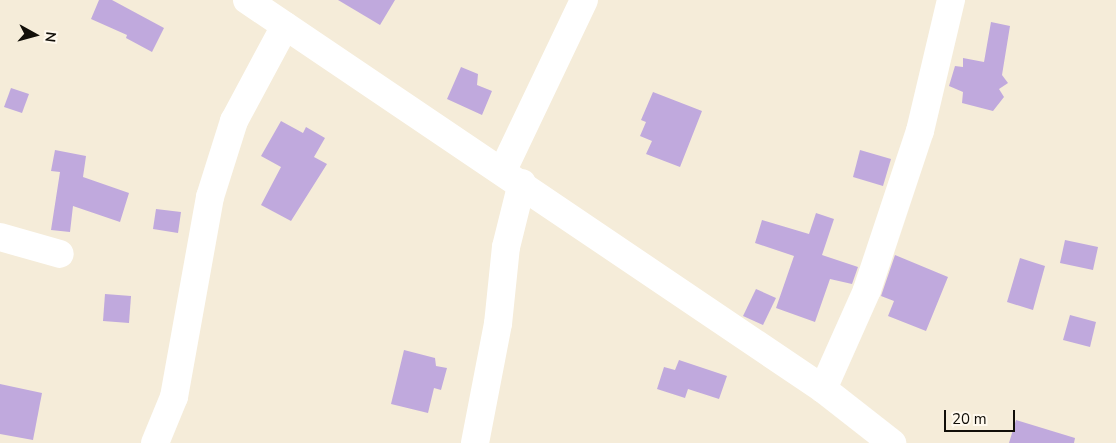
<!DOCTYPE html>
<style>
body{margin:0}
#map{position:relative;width:1116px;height:443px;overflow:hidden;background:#f5ecd9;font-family:"Nunito Sans",sans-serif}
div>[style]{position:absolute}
.building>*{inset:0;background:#c0a9dd}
.minor>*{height:28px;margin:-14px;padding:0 14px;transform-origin:14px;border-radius:14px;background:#fff}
span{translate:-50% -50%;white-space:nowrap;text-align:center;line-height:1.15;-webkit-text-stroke:4px #fff9ee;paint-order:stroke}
.north{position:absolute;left:10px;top:10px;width:50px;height:50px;-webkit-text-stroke:4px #fff9ee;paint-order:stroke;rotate:97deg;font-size:14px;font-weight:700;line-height:20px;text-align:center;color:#110e08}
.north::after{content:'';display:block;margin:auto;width:18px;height:22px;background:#110e08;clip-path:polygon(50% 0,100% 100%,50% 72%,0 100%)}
.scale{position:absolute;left:944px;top:410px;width:71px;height:22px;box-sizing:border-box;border:2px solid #110e08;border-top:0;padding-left:6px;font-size:15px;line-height:18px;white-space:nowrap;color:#110e08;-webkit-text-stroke:4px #fff9ee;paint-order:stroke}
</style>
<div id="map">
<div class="building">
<div style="clip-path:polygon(99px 0,112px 0,164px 28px,152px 52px,126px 38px,127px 35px,91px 19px)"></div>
<div style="clip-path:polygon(338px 0,395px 0,380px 25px)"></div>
<div style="clip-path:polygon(991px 22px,1010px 26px,1002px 75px,1008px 83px,999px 89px,1004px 97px,993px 111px,962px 103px,963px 92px,949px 86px,955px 66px,963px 67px,963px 58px,984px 62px)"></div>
<div style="clip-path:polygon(461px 67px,478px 74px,477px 85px,492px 91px,482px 115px,447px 99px)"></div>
<div style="clip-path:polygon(11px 88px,29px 94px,22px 113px,4px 107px)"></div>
<div style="clip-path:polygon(653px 92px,702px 111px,680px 167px,646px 154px,652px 141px,640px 136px,646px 122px,641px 120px)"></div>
<div style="clip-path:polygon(281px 121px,303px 133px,306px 127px,325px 138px,314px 157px,327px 164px,291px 221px,261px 205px,281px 167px,261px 156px)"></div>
<div style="clip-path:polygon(55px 150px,86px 156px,83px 177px,129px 193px,120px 222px,73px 206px,70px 232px,51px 230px,60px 172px,51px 171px)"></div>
<div style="clip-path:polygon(860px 150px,891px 159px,883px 186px,853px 177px)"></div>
<div style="clip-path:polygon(156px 209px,181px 212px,178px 233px,153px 229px)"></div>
<div style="clip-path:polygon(816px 213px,834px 219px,822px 255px,858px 267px,852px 284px,830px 279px,815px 322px,776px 308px,794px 256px,755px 243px,762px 220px,809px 234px)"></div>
<div style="clip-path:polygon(1065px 240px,1098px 247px,1093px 270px,1060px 263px)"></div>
<div style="clip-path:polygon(895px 255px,948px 277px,926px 331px,888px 316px,894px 301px,881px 296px)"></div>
<div style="clip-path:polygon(1020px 258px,1045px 266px,1033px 310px,1007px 302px)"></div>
<div style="clip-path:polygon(756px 289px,776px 298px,763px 325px,743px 316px)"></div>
<div style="clip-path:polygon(105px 294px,131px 296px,129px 323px,103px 321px)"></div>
<div style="clip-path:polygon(1070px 315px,1096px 322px,1090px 347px,1063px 340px)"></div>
<div style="clip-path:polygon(404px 350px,435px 358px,436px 366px,447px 368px,441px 390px,434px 388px,428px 413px,391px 404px)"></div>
<div style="clip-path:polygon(679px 360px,727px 376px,719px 399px,688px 389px,685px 398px,657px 389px,664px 367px,675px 370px)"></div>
<div style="clip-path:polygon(0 384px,42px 393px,33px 440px,0 434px)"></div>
<div style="clip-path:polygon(1016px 420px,1075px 438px,1074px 443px,1009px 443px)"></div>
</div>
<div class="minor">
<div style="left:247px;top:0;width:695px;rotate:34.03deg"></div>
<div style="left:823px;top:389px;width:88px;rotate:38deg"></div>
<div style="left:503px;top:170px;width:188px;rotate:-64.5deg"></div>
<div style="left:0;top:237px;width:62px;rotate:15.8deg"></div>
<div style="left:823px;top:389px;width:108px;rotate:-66deg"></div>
<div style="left:867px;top:290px;width:168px;rotate:-71.6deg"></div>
<div style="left:920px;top:131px;width:135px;rotate:-76.7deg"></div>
<div style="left:155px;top:443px;width:50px;rotate:-67.6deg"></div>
<div style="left:174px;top:397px;width:203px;rotate:-79.8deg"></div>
<div style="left:210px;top:197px;width:80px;rotate:-72.5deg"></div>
<div style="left:234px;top:121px;width:108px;rotate:-61.8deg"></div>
<div style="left:475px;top:443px;width:121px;rotate:-79.1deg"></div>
<div style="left:498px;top:324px;width:77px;rotate:-84.1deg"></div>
<div style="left:506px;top:247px;width:66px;rotate:-76deg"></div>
</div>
<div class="north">N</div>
<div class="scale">20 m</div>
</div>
